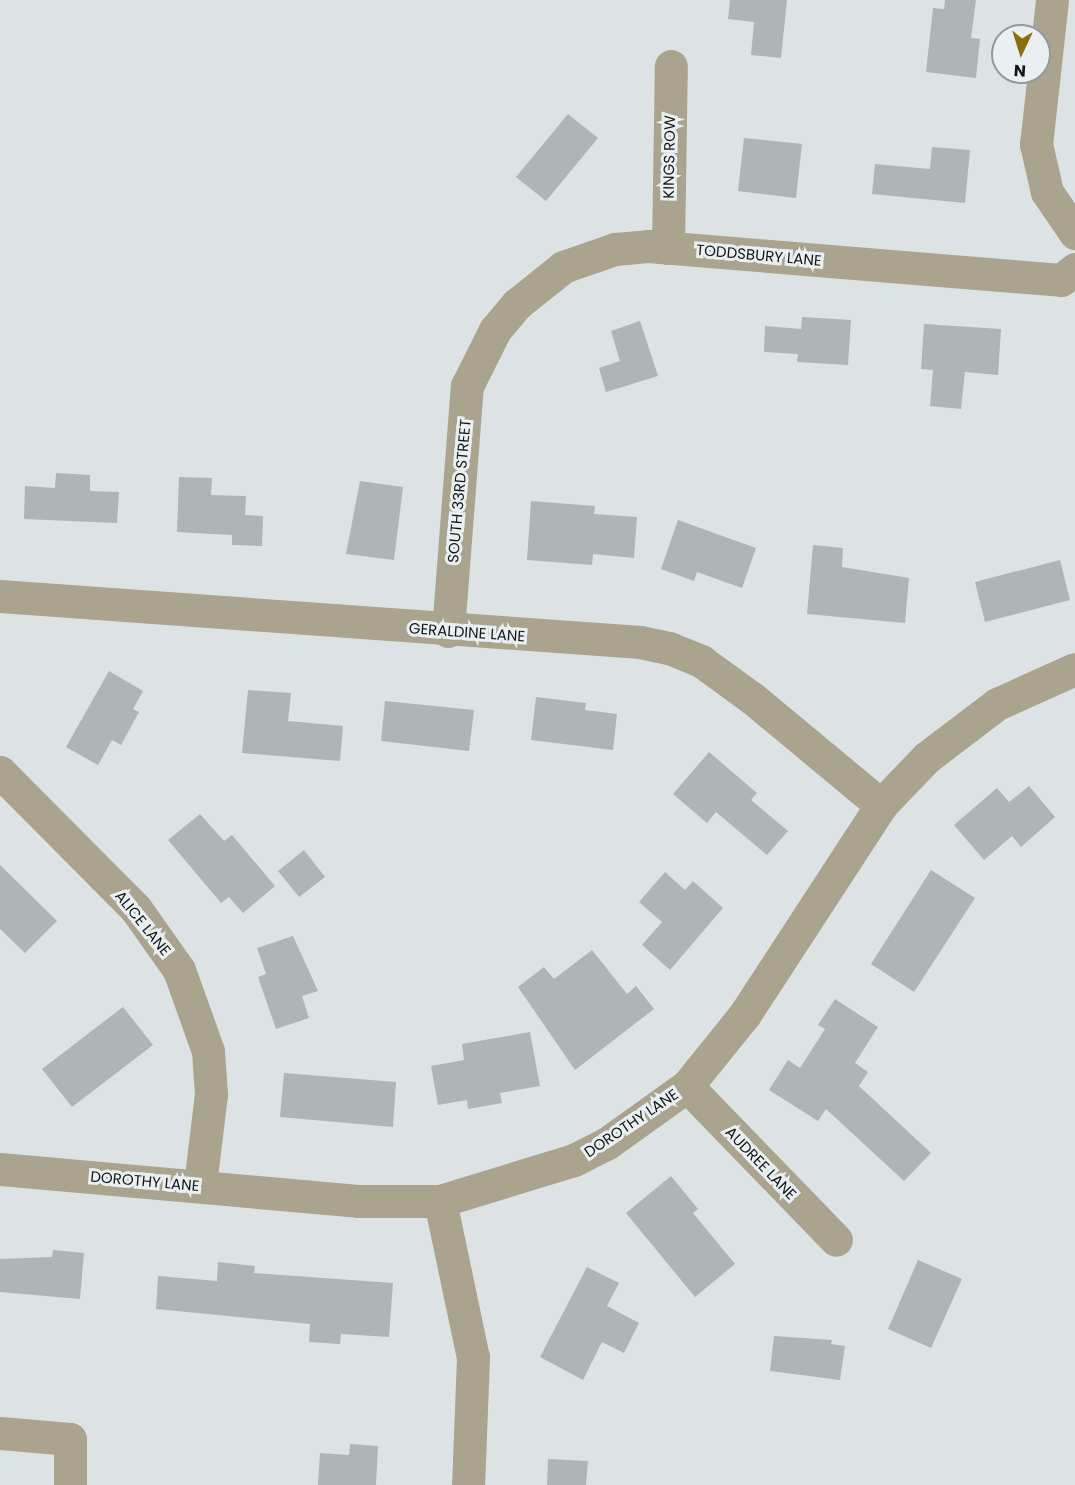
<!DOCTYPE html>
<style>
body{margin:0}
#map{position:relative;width:1075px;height:1485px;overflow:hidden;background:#dde3e5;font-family:Poppins,sans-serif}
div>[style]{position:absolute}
.building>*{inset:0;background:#afb4b6}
.minor>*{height:33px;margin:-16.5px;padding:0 16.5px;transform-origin:16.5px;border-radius:16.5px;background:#aaa38e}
span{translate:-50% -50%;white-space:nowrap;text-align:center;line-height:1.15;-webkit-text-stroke:6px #eaf0f2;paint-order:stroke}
.street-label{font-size:15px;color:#141616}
.north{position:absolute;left:991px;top:24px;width:60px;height:60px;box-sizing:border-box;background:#eaf0f2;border:2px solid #94999a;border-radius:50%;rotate:184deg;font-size:16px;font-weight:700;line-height:24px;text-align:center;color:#141616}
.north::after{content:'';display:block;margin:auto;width:21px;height:27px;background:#8a6e0f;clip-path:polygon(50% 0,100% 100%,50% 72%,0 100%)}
</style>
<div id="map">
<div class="building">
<div style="clip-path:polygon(730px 0,787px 0,781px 58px,751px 55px,754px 22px,728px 19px)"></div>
<div style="clip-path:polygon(945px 0,976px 0,971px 38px,980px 39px,976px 78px,926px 72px,933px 8px,944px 9px)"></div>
<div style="clip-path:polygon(568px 114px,598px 138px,546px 201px,516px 177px)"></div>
<div style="clip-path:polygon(744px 138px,802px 144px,796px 198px,738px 191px)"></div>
<div style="clip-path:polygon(932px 147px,970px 150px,965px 203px,872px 194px,875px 164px,930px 169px)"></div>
<div style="clip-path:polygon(802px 317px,851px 320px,848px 365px,797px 362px,798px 354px,764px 352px,765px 326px,801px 329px)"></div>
<div style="clip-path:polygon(640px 321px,658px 376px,606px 392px,599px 368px,620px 361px,611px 331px)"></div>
<div style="clip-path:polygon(924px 324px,1001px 329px,998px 375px,965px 372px,961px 409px,930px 406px,933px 370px,921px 369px)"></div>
<div style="clip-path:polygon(56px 473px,90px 475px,90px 491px,119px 492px,117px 523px,24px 519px,25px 486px,55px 488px)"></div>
<div style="clip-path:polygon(179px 477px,212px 478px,211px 495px,246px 496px,245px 515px,263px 516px,262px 546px,232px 545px,232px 535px,177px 532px)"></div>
<div style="clip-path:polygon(360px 481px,403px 487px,394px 560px,346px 554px)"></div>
<div style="clip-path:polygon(531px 501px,595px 506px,594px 514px,637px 517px,634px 558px,593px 554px,592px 565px,527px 560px)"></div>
<div style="clip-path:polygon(678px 520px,756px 548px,742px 588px,697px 572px,694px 581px,661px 569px)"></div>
<div style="clip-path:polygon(813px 545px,843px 548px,842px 567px,909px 578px,905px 623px,807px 614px)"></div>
<div style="clip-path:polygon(1060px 560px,1070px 600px,985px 622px,975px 582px)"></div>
<div style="clip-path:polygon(109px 671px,143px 691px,133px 709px,139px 712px,121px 745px,112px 740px,98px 765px,66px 747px)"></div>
<div style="clip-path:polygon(248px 690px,291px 693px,288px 721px,343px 726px,340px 761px,242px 753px)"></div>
<div style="clip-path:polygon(536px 697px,586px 703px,585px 710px,617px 714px,613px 750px,531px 740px)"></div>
<div style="clip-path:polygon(385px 701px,474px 710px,469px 751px,381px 741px)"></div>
<div style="clip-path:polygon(709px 752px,757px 793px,751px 800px,788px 831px,767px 855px,716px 812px,707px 823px,673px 794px)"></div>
<div style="clip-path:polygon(1029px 786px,1055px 817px,1021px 847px,1012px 836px,984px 860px,954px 825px,997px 788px,1009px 802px)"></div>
<div style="clip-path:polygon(200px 814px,224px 841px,232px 835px,275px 886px,243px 913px,229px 897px,221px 903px,168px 840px)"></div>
<div style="clip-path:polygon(304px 850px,325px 877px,299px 897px,278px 871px)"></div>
<div style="clip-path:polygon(0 865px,57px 921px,25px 953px,0 929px)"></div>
<div style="clip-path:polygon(931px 870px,975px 898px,914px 992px,871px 964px)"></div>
<div style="clip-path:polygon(665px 872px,685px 890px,693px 881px,723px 908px,670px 970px,642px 945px,662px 922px,639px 902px)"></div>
<div style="clip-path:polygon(293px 936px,318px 991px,302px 996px,309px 1018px,276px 1029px,258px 977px,266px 974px,257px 948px)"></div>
<div style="clip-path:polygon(592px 950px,627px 994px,636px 986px,654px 1009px,575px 1070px,518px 987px,544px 967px,554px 979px)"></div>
<div style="clip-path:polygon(835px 999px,878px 1027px,855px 1063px,868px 1072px,859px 1086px,931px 1153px,904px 1181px,826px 1109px,818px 1121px,769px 1090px,788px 1060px,800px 1068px,825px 1029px,818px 1025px)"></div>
<div style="clip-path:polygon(123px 1007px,153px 1045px,72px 1107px,42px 1069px)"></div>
<div style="clip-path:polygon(530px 1032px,540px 1086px,500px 1093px,502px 1103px,468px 1109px,467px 1100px,438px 1105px,431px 1066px,464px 1060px,462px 1044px)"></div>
<div style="clip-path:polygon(284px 1073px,396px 1082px,393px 1127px,280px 1117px)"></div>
<div style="clip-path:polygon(671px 1176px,698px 1209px,693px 1213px,735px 1264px,695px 1297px,626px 1213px)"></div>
<div style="clip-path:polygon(53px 1250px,84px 1253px,80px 1299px,0 1292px,0 1259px,52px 1257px)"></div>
<div style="clip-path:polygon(918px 1260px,962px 1279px,931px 1348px,888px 1329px)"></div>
<div style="clip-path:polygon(218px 1262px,255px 1266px,254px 1273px,393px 1283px,389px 1337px,341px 1334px,340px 1344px,309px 1342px,310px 1324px,156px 1309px,158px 1276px,217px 1281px)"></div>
<div style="clip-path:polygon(587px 1267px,619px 1283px,607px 1306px,639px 1323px,624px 1353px,602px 1342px,583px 1380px,540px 1357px)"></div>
<div style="clip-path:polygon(774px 1336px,832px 1340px,831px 1344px,845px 1346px,840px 1380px,770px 1371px)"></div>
<div style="clip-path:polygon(350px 1444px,378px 1446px,376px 1485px,318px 1485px,320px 1453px,349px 1455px)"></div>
<div style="clip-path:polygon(548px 1459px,588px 1461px,586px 1485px,547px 1485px)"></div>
</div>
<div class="minor">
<div style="left:1052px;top:0;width:145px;rotate:96.3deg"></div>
<div style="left:1036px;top:144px;width:49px;rotate:77.1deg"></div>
<div style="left:1047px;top:192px;width:50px;rotate:55.7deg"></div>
<div style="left:668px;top:248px;width:182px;rotate:-89.1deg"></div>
<div style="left:0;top:596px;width:642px;rotate:4.11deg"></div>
<div style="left:640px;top:642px;width:30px;rotate:12deg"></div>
<div style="left:669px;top:648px;width:35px;rotate:22deg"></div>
<div style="left:701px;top:661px;width:63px;rotate:36deg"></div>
<div style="left:752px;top:698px;width:168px;rotate:39.7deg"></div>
<div style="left:448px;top:631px;width:246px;rotate:-85.6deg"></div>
<div style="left:467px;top:386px;width:63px;rotate:-63.4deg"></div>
<div style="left:495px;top:330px;width:34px;rotate:-50deg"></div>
<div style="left:517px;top:304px;width:59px;rotate:-38.8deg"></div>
<div style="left:563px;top:267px;width:55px;rotate:-19.1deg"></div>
<div style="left:615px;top:249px;width:33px;rotate:-5deg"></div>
<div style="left:648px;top:246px;width:414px;rotate:4.7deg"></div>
<div style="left:1061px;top:280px;width:18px;rotate:-38deg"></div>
<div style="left:0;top:772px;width:193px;rotate:45.2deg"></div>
<div style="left:136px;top:909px;width:75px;rotate:54.8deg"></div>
<div style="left:179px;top:970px;width:86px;rotate:70.3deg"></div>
<div style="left:208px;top:1051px;width:43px;rotate:86deg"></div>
<div style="left:211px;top:1094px;width:92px;rotate:96.9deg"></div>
<div style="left:687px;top:1086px;width:214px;rotate:45.9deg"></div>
<div style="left:0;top:1169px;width:359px;rotate:5.1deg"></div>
<div style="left:358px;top:1201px;width:82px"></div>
<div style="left:440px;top:1201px;width:140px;rotate:-17deg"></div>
<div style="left:574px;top:1160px;width:36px;rotate:-27deg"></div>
<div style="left:606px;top:1144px;width:100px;rotate:-35.6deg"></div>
<div style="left:687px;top:1086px;width:92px;rotate:-51.1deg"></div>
<div style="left:745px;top:1014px;width:249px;rotate:-56.9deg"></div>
<div style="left:881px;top:805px;width:65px;rotate:-46.2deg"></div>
<div style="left:926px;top:758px;width:89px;rotate:-37.3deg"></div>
<div style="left:997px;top:704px;width:85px;rotate:-24.2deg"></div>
<div style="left:440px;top:1201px;width:159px;rotate:78.1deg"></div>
<div style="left:473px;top:1357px;width:128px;rotate:92.2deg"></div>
<div style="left:0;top:1433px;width:70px;rotate:4.9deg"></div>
<div style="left:70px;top:1439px;width:46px;rotate:90deg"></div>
</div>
<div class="street-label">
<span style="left:669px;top:157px;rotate:-89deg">KINGS ROW</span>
<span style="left:759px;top:255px;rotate:5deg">TODDSBURY LANE</span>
<span style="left:459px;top:491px;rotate:-85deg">SOUTH 33RD STREET</span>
<span style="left:467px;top:632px;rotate:4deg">GERALDINE LANE</span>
<span style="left:143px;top:923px;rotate:51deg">ALICE LANE</span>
<span style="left:631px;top:1123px;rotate:-34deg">DOROTHY LANE</span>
<span style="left:761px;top:1163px;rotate:46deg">AUDREE LANE</span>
<span style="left:145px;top:1181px;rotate:5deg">DOROTHY LANE</span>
</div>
<div class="north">N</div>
</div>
